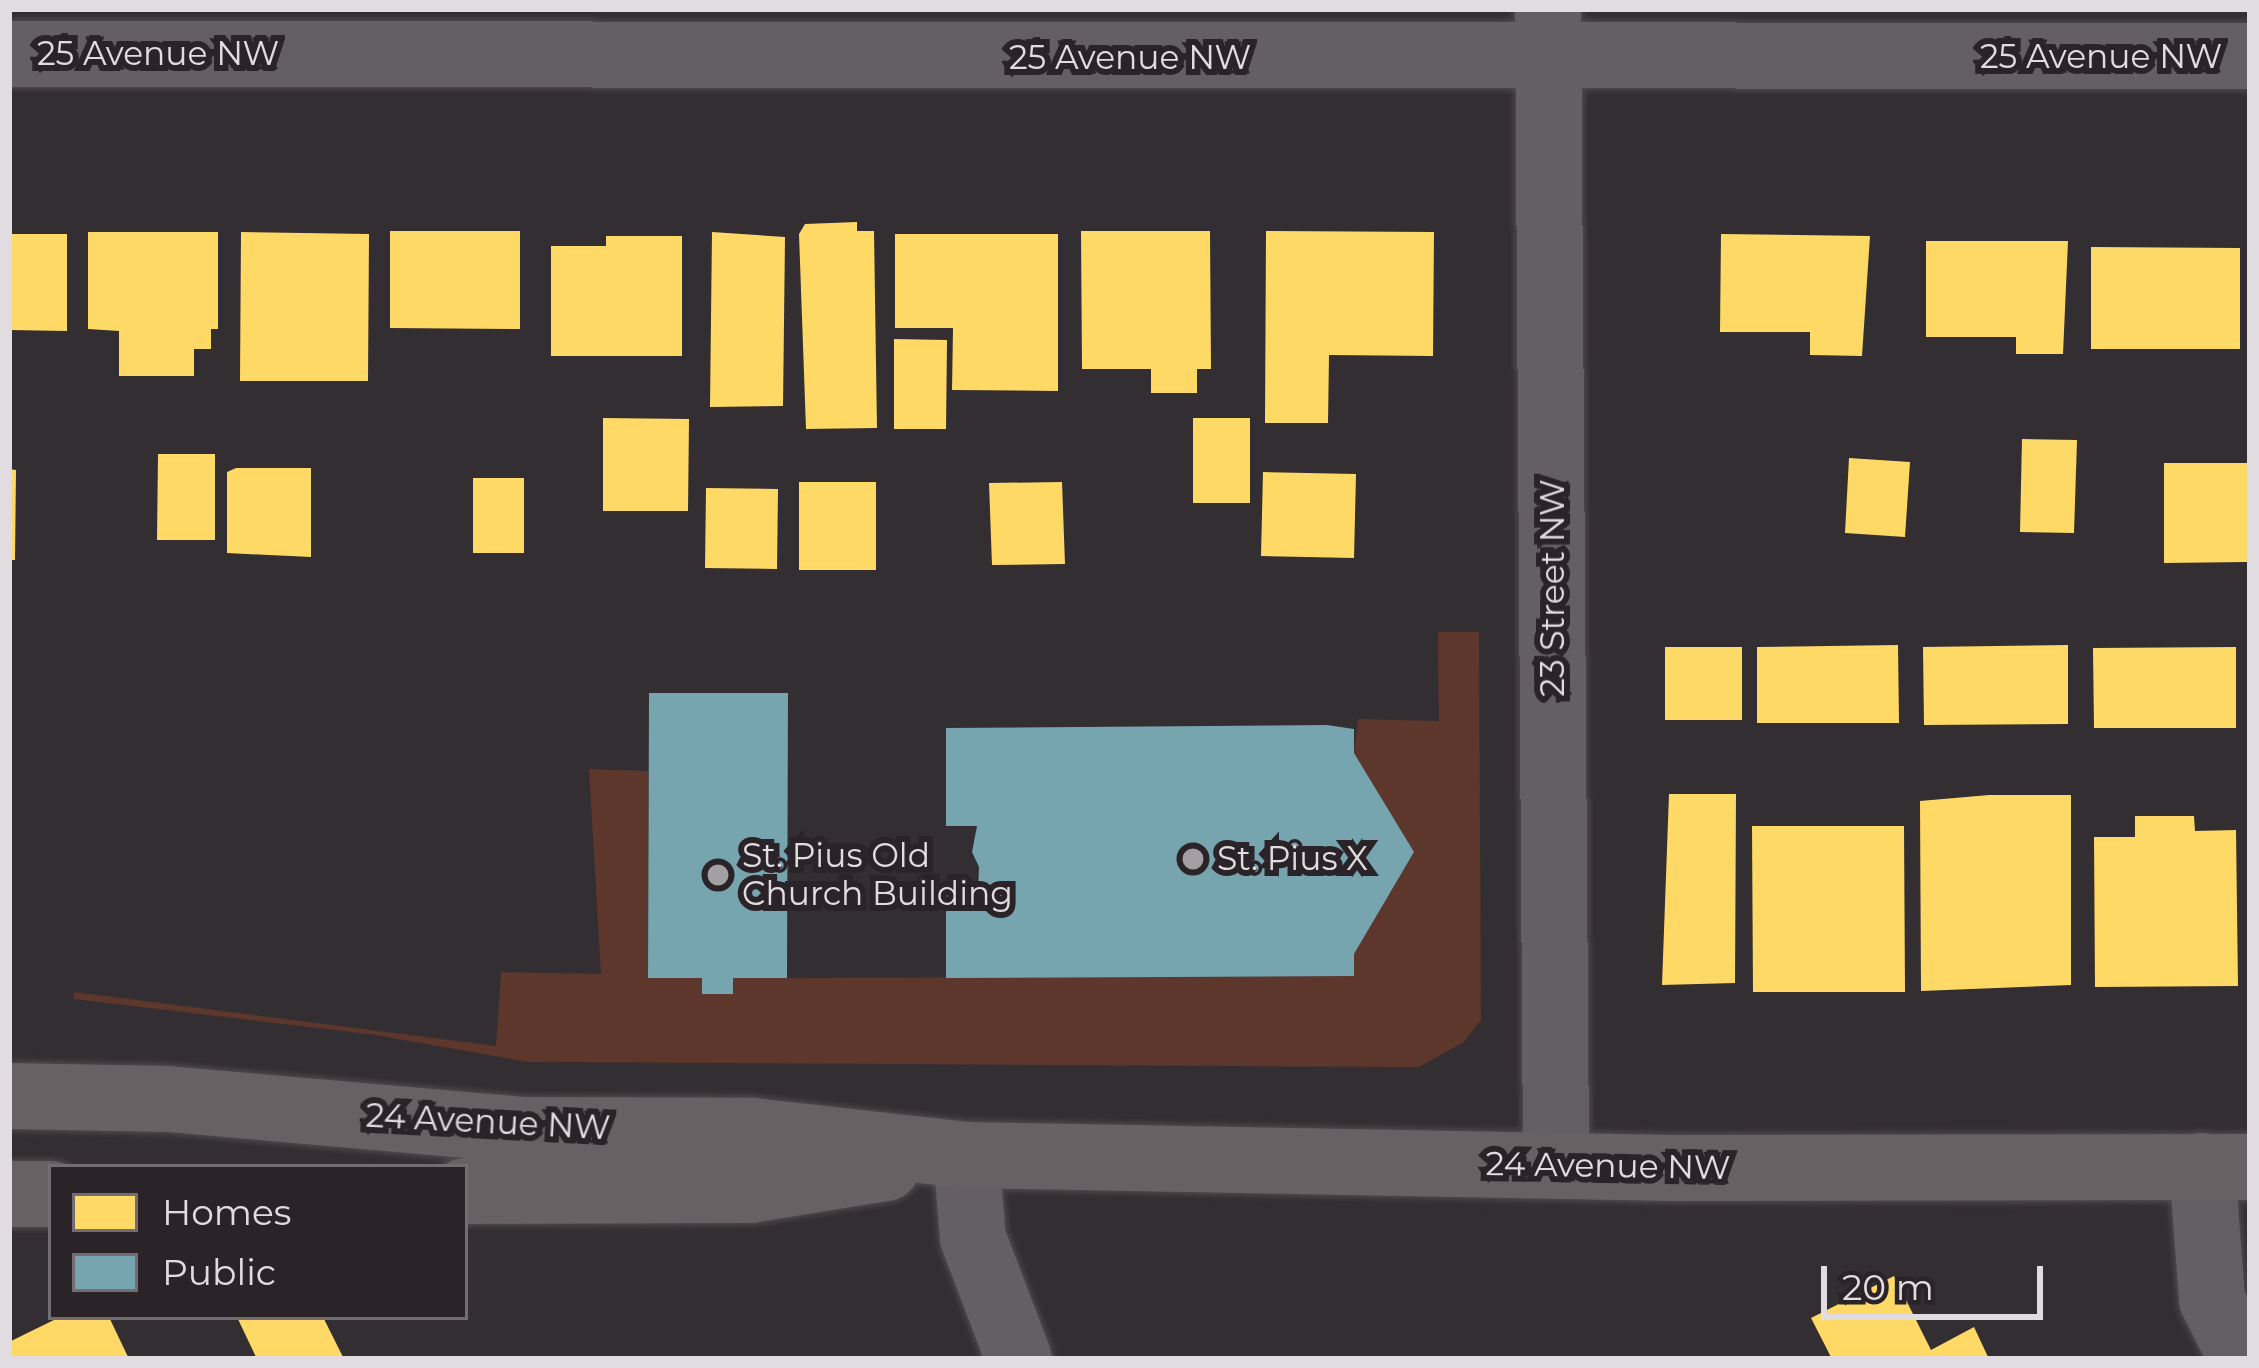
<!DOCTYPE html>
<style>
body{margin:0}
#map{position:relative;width:2259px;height:1368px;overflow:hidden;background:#332e31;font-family:Montserrat,sans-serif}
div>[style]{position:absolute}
.green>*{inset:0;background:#5d372c}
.homes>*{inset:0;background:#ffd966}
.public>*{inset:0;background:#76a5af}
.roads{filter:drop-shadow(0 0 3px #4e4a4d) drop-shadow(0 0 3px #4e4a4d)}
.street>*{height:66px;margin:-33px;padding:0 33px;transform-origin:33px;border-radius:33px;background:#635f62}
.secondary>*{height:66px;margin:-33px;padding:0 33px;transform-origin:33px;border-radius:33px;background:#686163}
.dots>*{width:33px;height:33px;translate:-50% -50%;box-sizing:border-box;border:6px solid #2a2328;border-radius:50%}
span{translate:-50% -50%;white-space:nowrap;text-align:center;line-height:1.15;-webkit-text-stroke:12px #2a2328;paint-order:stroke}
.street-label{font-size:33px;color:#e1dcdf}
.poi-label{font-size:33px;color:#e1dcdf}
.left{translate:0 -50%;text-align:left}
.frame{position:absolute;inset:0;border:12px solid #e1dcdf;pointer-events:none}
.legend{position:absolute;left:48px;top:1164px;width:420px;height:156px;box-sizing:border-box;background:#2a2328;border:3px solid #736d71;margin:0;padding:15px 21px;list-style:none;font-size:36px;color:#e1dcdf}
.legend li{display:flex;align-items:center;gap:24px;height:60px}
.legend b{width:60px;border:3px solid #736d71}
.scale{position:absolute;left:1821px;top:1266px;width:222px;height:54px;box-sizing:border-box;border:6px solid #e1dcdf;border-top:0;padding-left:15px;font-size:36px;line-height:42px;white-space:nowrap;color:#e1dcdf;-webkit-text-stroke:9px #2a2328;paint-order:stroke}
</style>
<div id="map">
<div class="green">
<div style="clip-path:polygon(1438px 632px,1479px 632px,1481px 1020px,1464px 1042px,1419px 1067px,528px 1062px,376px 1035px,74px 999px,74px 992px,496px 1046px,501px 972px,601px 974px,589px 769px,648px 771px,648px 978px,702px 978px,702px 994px,733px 994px,733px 978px,1354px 976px,1354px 954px,1414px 852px,1354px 753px,1358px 719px,1439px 721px)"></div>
</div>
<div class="homes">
<div style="clip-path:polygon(857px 222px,857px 231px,874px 231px,877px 428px,806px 429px,799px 234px,805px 224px)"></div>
<div style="clip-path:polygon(390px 231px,520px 231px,520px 329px,390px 328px)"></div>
<div style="clip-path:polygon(1081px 231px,1210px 231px,1211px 369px,1197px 369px,1197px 393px,1151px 393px,1151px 369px,1082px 369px)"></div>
<div style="clip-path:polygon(1266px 231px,1434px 232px,1433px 356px,1329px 355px,1328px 423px,1265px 423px)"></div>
<div style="clip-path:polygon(88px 232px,218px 232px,218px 329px,211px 329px,211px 349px,194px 349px,194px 376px,119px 376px,119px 331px,88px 329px)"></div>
<div style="clip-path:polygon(241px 232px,369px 234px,368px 381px,240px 381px)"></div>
<div style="clip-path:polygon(712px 232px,785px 237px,783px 406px,710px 407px)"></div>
<div style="clip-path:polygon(9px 234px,67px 234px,67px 331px,9px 330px)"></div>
<div style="clip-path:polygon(895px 234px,1058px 234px,1058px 391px,952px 390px,953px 328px,895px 328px)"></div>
<div style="clip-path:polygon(1721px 234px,1870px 236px,1862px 356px,1810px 355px,1810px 332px,1720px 332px)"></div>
<div style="clip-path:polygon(606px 236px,682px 236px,682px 356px,551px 356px,551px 246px,606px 246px)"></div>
<div style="clip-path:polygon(1926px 241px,2068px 241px,2063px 354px,2016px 354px,2016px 337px,1926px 337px)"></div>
<div style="clip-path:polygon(2091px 247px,2240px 248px,2240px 349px,2091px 349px)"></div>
<div style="clip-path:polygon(894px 339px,947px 340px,946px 429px,894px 429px)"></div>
<div style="clip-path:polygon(603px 418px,689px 419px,688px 511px,603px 511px)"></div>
<div style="clip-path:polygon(1193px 418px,1250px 418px,1250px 503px,1193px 503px)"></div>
<div style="clip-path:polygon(2022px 439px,2077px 440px,2074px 533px,2020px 532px)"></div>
<div style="clip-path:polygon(158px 454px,215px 454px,215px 540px,157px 540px)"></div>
<div style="clip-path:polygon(1849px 458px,1910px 462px,1905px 537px,1845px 533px)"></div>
<div style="clip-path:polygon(2164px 463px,2247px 463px,2247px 562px,2164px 563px)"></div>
<div style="clip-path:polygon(236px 468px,311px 468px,311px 557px,227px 553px,227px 472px)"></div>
<div style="clip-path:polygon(9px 469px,16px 470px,15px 560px,9px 560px)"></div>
<div style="clip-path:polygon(1263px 472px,1356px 474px,1354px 558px,1261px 556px)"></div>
<div style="clip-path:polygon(473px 478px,524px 478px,524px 553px,473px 553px)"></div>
<div style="clip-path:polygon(799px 482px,876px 482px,876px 570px,799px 570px)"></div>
<div style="clip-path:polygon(1062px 482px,1065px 564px,992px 565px,989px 483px)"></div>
<div style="clip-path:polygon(706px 488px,778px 489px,777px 569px,705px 568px)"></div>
<div style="clip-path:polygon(1898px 645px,1899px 723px,1757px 723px,1757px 647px)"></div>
<div style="clip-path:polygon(2068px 645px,2068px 724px,1924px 725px,1923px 647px)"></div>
<div style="clip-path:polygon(1665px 647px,1742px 647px,1742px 720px,1665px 720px)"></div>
<div style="clip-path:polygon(2236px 647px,2236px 728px,2094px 728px,2093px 648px)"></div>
<div style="clip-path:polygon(1669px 794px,1736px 794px,1735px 983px,1662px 985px)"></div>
<div style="clip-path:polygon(1989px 795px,2071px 795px,2071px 985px,1921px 991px,1920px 801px)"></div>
<div style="clip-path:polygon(2135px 816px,2194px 816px,2195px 831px,2236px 830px,2238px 986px,2095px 987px,2094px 837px,2135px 837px)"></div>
<div style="clip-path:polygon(1752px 826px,1904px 826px,1905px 992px,1753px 992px)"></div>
<div style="clip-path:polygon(1894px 1276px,1931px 1350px,1974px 1327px,1989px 1359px,1832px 1359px,1811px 1318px)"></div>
<div style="clip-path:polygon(60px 1317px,109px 1317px,129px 1359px,9px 1359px,9px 1342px)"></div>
<div style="clip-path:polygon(237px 1317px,323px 1317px,344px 1359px,257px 1359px)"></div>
</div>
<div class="public">
<div style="clip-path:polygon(649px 693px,788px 693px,787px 978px,733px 978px,733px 994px,702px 994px,702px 978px,648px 978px)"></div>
<div style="clip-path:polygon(1327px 725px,1354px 729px,1354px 753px,1414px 852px,1354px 954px,1354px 976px,946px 978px,946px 892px,978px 892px,979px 867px,972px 852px,977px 826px,946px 826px,946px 728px)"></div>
</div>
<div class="roads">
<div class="street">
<div style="left:1548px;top:9px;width:1157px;rotate:89.6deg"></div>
<div style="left:9px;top:54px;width:2241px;rotate:0.05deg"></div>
<div style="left:966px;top:1155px;width:83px;rotate:85.2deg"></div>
<div style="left:973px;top:1238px;width:129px;rotate:69.2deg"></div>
<div style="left:2202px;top:1166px;width:134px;rotate:85.7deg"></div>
<div style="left:2212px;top:1300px;width:66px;rotate:63deg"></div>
</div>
<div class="secondary">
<div style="left:9px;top:1096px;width:159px;rotate:1.1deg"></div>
<div style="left:168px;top:1099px;width:352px;rotate:5deg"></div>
<div style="left:519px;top:1130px;width:233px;rotate:0.2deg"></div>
<div style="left:752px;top:1131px;width:215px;rotate:6.4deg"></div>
<div style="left:966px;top:1155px;width:705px;rotate:1.06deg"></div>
<div style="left:1671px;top:1168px;width:579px;rotate:-0.1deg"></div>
<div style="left:465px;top:1191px;width:285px;rotate:-0.2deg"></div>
<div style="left:750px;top:1190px;width:138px;rotate:-9.2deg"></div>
<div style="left:9px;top:1194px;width:42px"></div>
</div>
</div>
<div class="dots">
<div style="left:1193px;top:859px;background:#a49fa2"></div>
<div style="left:718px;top:875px;background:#a49fa2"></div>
</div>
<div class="street-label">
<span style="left:158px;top:54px">25 Avenue NW</span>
<span style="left:2101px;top:57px">25 Avenue NW</span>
<span style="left:1130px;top:58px">25 Avenue NW</span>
<span style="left:1553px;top:588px;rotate:-90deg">23 Street NW</span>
<span style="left:488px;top:1122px;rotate:3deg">24 Avenue NW</span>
<span style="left:1608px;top:1166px;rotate:1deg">24 Avenue NW</span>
</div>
<div class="poi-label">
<span class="left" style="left:742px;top:875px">St. Pius Old<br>Church Building</span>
<span class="left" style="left:1217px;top:859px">St. Pius X</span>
</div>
<div class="frame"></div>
<ul class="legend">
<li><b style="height:33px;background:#ffd966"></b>Homes</li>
<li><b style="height:33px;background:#76a5af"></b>Public</li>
</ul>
<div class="scale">20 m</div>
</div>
